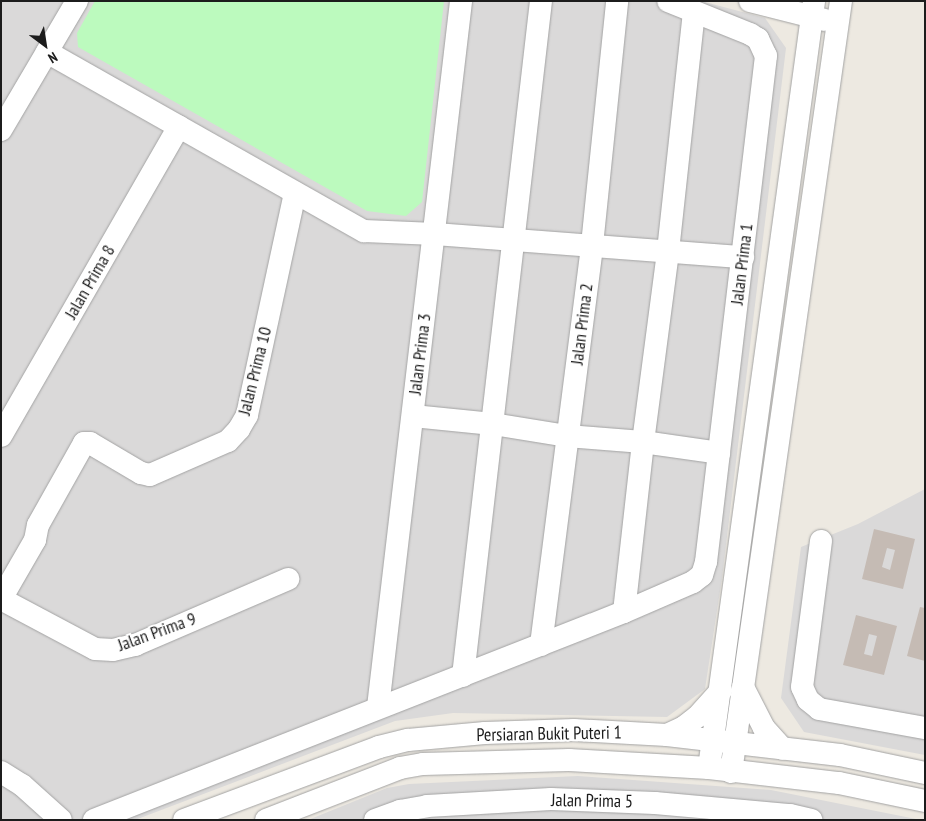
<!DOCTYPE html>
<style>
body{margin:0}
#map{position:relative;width:926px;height:821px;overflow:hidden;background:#ede9e1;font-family:"PT Sans Narrow",sans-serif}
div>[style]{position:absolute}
.residential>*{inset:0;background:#dad9d9}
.park>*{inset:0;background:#bcfabe}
.building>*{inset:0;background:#c5bbb4}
.roads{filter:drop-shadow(0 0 1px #a3a3a3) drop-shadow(0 0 1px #a3a3a3)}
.minor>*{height:22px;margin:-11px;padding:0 11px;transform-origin:11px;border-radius:11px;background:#fff}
span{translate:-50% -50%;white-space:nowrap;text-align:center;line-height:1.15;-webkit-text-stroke:4px #fff;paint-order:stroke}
.street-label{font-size:18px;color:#1c1c1c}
.frame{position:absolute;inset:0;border:2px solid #1c1c1c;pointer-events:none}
.north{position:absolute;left:20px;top:20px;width:50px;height:50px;-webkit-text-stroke:4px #fff;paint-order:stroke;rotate:149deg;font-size:14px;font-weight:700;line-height:20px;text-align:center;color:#1c1c1c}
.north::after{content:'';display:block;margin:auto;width:18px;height:22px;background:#1c1c1c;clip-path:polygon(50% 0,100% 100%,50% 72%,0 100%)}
</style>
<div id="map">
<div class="residential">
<div style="clip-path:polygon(1px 1px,701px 1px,765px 18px,786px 48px,722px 578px,705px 689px,667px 717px,453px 713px,395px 721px,135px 820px,1px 820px)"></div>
<div style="clip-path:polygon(925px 489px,925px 755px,804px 732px,781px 698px,801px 547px,858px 524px)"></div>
<div style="clip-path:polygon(578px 776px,771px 790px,921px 820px,308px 820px,387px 788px,409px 784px)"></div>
</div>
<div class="park">
<div style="clip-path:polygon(95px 1px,444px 1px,422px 202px,406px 216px,367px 211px,78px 47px,77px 33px)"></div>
</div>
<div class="building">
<div style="clip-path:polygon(evenodd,874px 529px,915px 539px,903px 589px,862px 579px,874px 529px,887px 548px,895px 550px,890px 570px,882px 567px,887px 548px)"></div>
<div style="clip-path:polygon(920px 607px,925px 608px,925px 661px,907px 656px)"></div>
<div style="clip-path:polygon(evenodd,856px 615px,897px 626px,884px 675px,843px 665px,856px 615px,869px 634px,877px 636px,872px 656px,864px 654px,869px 634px)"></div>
</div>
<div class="roads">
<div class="minor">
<div style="left:750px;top:1px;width:77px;rotate:14.2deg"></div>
<div style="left:47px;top:52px;width:364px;rotate:29.5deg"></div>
<div style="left:364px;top:231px;width:71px;rotate:2.4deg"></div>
<div style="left:435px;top:234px;width:309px;rotate:4.3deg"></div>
<div style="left:1px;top:130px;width:150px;rotate:-59.5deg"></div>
<div style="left:413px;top:416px;width:80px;rotate:5.7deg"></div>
<div style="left:493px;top:424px;width:75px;rotate:9.2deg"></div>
<div style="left:567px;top:436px;width:76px;rotate:4.5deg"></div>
<div style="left:643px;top:442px;width:77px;rotate:8.2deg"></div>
<div style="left:1px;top:436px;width:357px;rotate:-60.1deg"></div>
<div style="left:821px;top:541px;width:147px;rotate:97.4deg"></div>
<div style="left:802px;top:687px;width:14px;rotate:65deg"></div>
<div style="left:808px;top:700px;width:14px;rotate:39deg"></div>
<div style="left:819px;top:709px;width:108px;rotate:10.2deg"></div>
<div style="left:1px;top:599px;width:68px;rotate:-60deg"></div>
<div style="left:35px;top:540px;width:15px;rotate:-79deg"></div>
<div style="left:38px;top:525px;width:94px;rotate:-60.7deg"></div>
<div style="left:84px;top:443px;width:6px"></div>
<div style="left:90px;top:443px;width:59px;rotate:30.5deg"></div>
<div style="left:141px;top:473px;width:9px;rotate:13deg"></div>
<div style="left:150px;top:475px;width:85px;rotate:-23.6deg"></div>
<div style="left:228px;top:441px;width:16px;rotate:-47deg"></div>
<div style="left:239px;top:429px;width:16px;rotate:-60deg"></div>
<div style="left:247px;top:415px;width:227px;rotate:-77.8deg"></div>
<div style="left:1px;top:599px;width:106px;rotate:28deg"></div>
<div style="left:95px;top:649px;width:18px;rotate:3deg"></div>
<div style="left:113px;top:650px;width:23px;rotate:-13deg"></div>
<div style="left:135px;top:645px;width:167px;rotate:-23.3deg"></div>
<div style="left:624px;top:612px;width:171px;rotate:-83.6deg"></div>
<div style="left:643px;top:442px;width:193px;rotate:-82.5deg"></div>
<div style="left:668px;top:251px;width:239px;rotate:-83.8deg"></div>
<div style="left:541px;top:645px;width:403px;rotate:-82.7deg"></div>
<div style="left:592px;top:245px;width:245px;rotate:-84.1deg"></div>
<div style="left:463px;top:676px;width:679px;rotate:-83.41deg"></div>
<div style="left:743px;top:687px;width:46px;rotate:62.9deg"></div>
<div style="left:764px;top:728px;width:28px;rotate:48deg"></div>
<div style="left:378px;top:707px;width:711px;rotate:-83.29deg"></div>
<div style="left:667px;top:735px;width:19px;rotate:-25deg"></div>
<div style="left:684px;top:727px;width:16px;rotate:-38deg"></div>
<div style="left:697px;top:717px;width:36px;rotate:-48deg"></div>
<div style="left:709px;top:768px;width:774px;rotate:-82.2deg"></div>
<div style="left:1px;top:772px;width:25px;rotate:32deg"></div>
<div style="left:22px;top:785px;width:52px;rotate:41.9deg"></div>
<div style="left:731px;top:772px;width:779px;rotate:-81.88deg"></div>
<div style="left:94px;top:820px;width:569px;rotate:-21.43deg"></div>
<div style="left:624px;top:612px;width:75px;rotate:-23.5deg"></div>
<div style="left:693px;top:582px;width:11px;rotate:-38deg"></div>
<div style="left:702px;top:575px;width:14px;rotate:-73deg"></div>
<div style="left:706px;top:562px;width:510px;rotate:-83.24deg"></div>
<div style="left:766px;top:56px;width:19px;rotate:-115deg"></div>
<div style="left:758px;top:39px;width:9px;rotate:-148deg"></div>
<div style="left:750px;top:34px;width:88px;rotate:-158.1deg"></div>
<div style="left:184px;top:820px;width:208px;rotate:-20.5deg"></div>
<div style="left:379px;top:747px;width:30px;rotate:-14deg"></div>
<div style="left:408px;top:740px;width:77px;rotate:-5.2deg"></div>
<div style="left:485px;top:733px;width:89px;rotate:-1.9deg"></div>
<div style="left:574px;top:730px;width:93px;rotate:3.1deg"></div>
<div style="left:667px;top:735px;width:174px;rotate:6.6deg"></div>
<div style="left:840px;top:755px;width:87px;rotate:12deg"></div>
<div style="left:266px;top:820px;width:144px;rotate:-21.2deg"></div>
<div style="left:400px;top:768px;width:23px;rotate:-10deg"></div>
<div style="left:423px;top:764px;width:146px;rotate:-1.6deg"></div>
<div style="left:569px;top:760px;width:140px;rotate:3.3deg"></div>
<div style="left:709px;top:768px;width:131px;rotate:6.6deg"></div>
<div style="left:839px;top:783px;width:88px;rotate:11.8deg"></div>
<div style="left:375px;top:820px;width:27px;rotate:-20deg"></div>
<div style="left:400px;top:811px;width:27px;rotate:-10deg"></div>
<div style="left:427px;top:806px;width:124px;rotate:-3.2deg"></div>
<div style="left:551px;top:799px;width:104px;rotate:2.2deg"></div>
<div style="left:655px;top:803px;width:136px;rotate:5.1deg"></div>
<div style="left:790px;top:815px;width:22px;rotate:13deg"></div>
</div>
</div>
<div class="street-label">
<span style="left:742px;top:264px;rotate:-83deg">Jalan Prima 1</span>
<span style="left:90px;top:282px;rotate:-60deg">Jalan Prima 8</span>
<span style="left:582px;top:324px;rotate:-83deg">Jalan Prima 2</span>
<span style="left:420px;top:354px;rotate:-83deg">Jalan Prima 3</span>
<span style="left:255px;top:371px;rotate:-76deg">Jalan Prima 10</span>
<span style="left:157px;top:632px;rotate:-20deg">Jalan Prima 9</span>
<span style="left:549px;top:734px;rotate:-1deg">Persiaran Bukit Puteri 1</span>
<span style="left:592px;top:801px;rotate:1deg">Jalan Prima 5</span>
</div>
<div class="frame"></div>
<div class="north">N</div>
</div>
